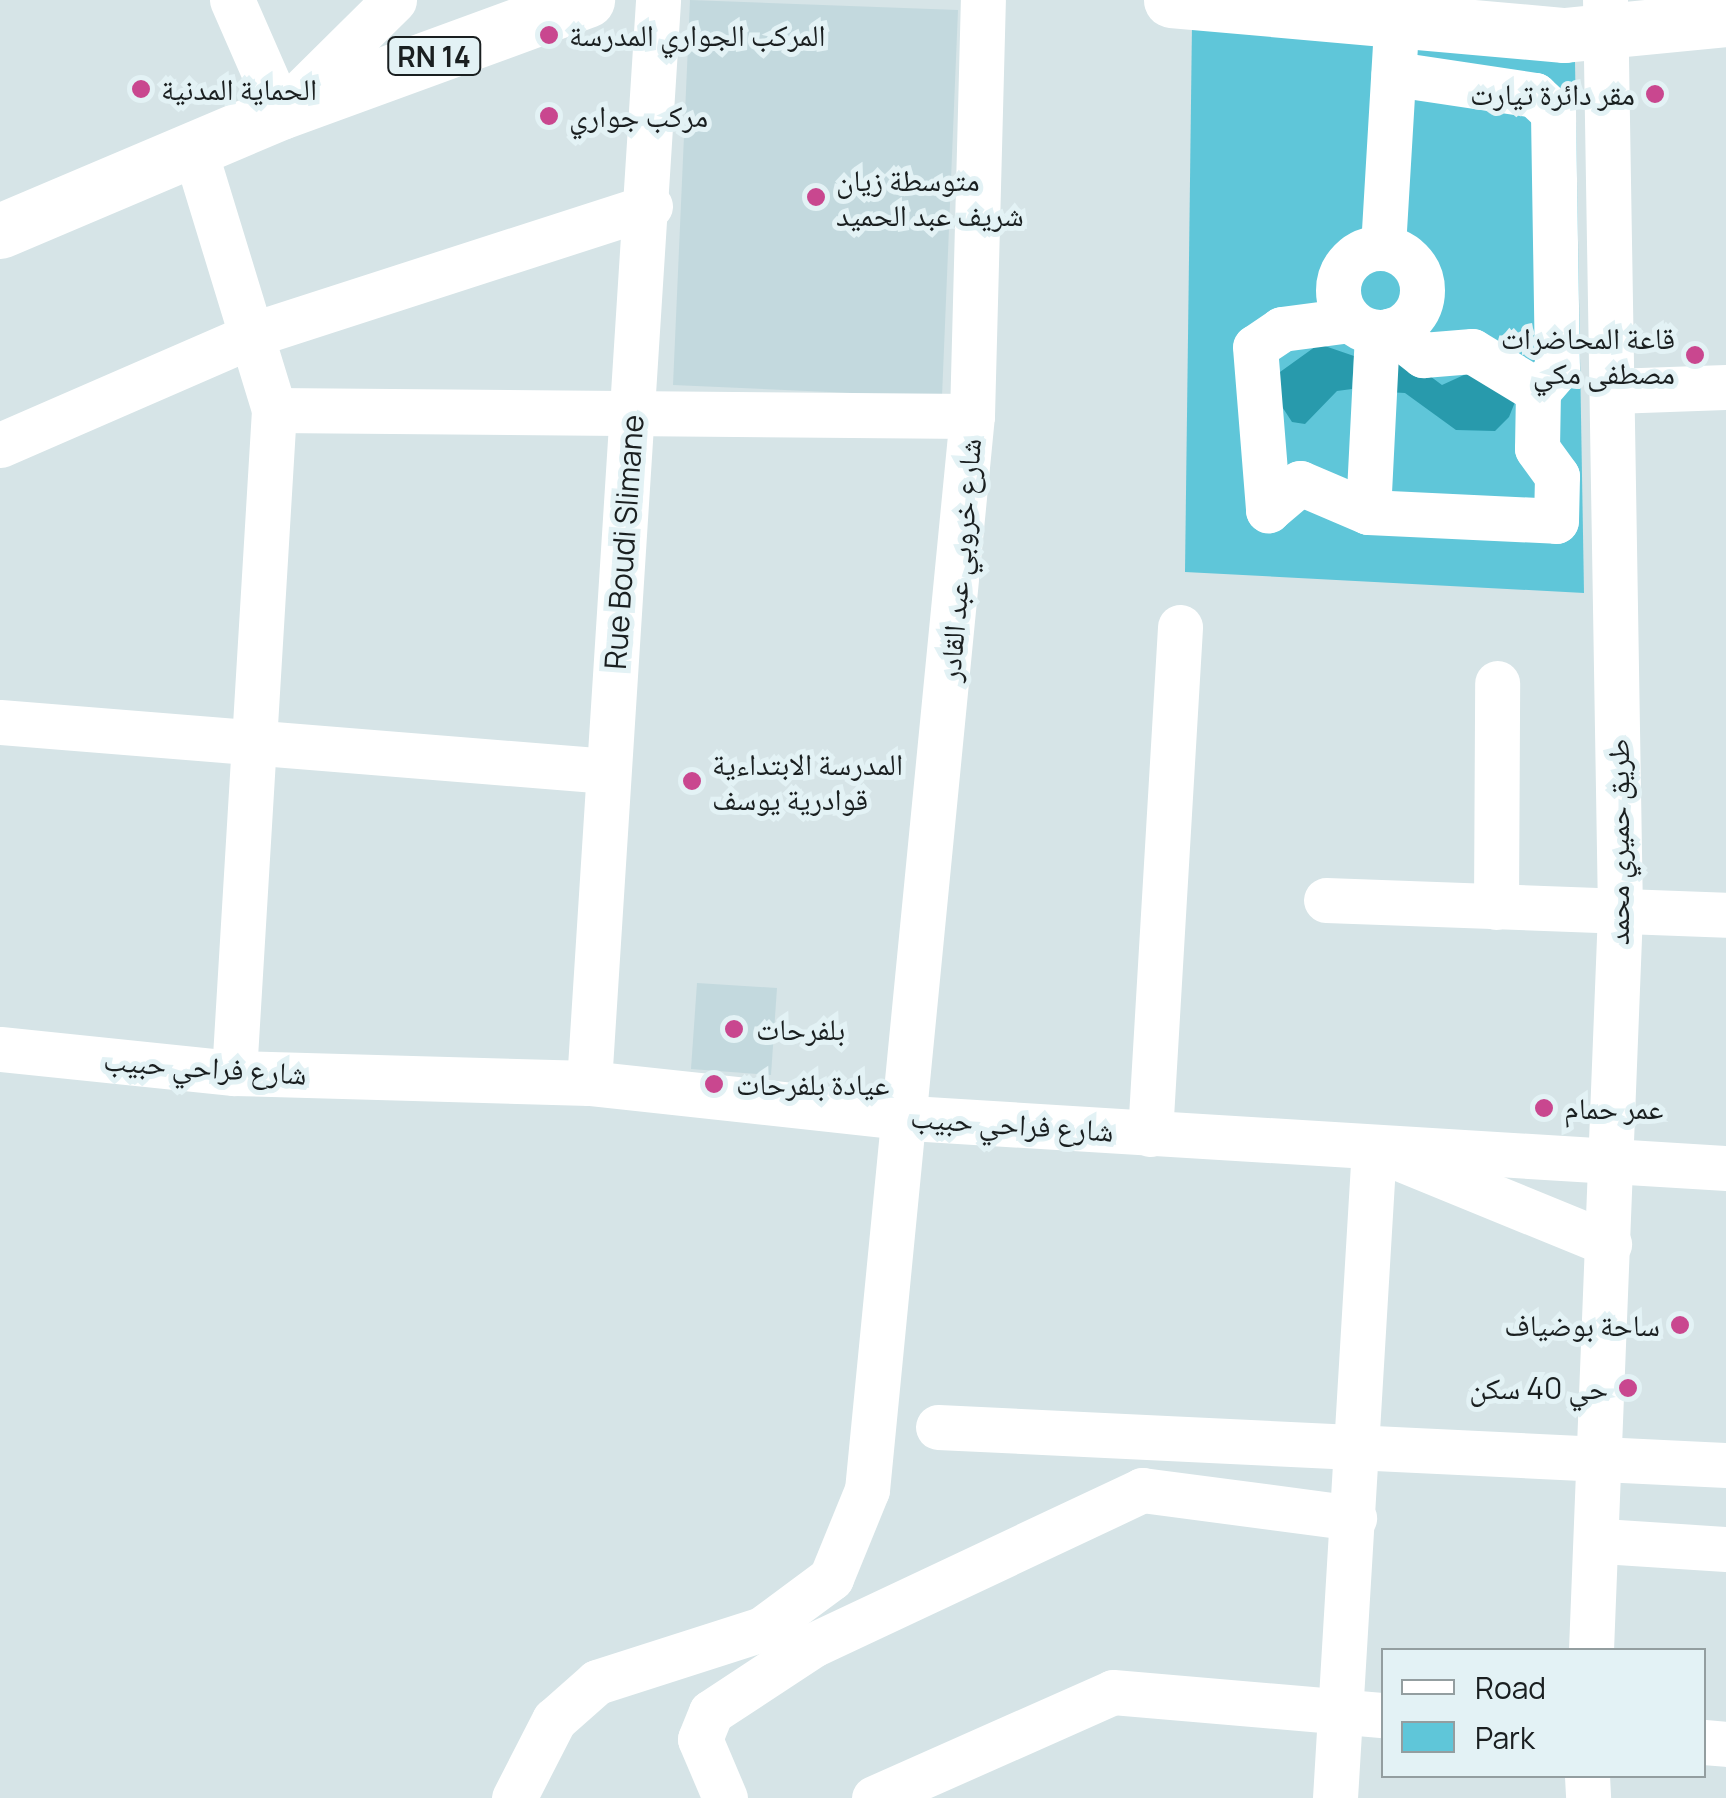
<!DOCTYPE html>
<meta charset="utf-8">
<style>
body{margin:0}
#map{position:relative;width:1726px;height:1798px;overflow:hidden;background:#d6e4e7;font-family:Manrope,"Noto Naskh Arabic",sans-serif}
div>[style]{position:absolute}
.built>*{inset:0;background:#c3d9de}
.green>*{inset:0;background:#5fc6d9}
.water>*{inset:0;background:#289aac}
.minor>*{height:45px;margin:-22.5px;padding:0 22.5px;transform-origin:22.5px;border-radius:22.5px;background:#fff}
.minor>.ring{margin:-22.5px;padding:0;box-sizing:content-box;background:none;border:45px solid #fff;border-radius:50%}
.major>*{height:55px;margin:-27.5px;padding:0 27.5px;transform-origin:27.5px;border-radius:27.5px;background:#fff}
.dots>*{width:28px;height:28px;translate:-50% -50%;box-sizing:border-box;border:5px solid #e3f2f5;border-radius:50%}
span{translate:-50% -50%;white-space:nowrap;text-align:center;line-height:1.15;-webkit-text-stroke:10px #e3f2f5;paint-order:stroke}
.shield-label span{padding:2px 8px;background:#e3f2f5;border:2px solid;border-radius:8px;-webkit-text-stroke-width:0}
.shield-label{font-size:28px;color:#1a1f20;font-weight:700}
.poi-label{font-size:30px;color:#1a1f20}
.left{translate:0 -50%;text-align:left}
.right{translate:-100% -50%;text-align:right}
.street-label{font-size:30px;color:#1a1f20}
.legend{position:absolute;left:1381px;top:1648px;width:325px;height:130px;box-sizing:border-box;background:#e3f2f5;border:2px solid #939ea0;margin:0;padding:12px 18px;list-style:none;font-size:30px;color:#1a1f20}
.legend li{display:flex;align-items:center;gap:20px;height:50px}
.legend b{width:50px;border:2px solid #939ea0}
</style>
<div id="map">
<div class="built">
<div style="clip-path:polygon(690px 0,958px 10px,942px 397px,673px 385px)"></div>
<div style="clip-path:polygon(697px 983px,777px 988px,771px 1075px,691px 1069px)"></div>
</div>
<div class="green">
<div style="clip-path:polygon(1192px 24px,1575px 62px,1584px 593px,1185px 572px)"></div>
</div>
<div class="water">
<div style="clip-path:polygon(1319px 344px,1354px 356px,1352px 389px,1337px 391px,1305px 424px,1292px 422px,1277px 399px,1280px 372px)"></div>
<div style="clip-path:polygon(1388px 360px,1411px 362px,1442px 385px,1477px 369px,1515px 402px,1509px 417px,1495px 431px,1456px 430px,1405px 393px,1387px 392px)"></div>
</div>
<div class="minor">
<div style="left:232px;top:0;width:122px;rotate:66.4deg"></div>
<div style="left:281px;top:112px;width:159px;rotate:-44.7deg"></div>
<div style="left:194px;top:148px;width:274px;rotate:73deg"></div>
<div style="left:274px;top:410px;width:664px;rotate:93.45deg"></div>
<div style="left:1383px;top:247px;width:200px;rotate:-86.6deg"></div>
<div class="ring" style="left:1338px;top:248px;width:39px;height:39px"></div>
<div style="left:1350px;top:320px;width:69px;rotate:172.5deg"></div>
<div style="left:1282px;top:329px;width:32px;rotate:146deg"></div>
<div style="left:1255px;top:347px;width:164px;rotate:85.4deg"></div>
<div style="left:1268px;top:510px;width:42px;rotate:-40.2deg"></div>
<div style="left:1300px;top:483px;width:74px;rotate:23.1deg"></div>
<div style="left:1368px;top:512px;width:188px;rotate:2.7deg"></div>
<div style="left:1556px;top:521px;width:45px;rotate:-88.7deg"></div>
<div style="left:1557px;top:476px;width:34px;rotate:-126deg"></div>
<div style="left:1537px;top:448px;width:57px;rotate:-89deg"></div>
<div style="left:1538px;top:391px;width:29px;rotate:-49deg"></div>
<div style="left:1557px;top:369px;width:257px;rotate:-90.9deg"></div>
<div style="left:1553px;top:112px;width:25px;rotate:-137deg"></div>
<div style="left:1535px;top:95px;width:143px;rotate:-171.5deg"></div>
<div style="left:1391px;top:330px;width:41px;rotate:38deg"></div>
<div style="left:1423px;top:355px;width:49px;rotate:-4.7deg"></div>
<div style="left:1472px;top:351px;width:77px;rotate:31.2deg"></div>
<div style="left:1613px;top:391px;width:113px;rotate:-2deg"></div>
<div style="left:274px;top:410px;width:698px;rotate:0.49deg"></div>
<div style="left:0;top:445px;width:280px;rotate:-23.5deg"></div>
<div style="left:257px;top:333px;width:413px;rotate:-17.9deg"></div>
<div style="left:1368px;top:512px;width:180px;rotate:-87.1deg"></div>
<div style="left:0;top:722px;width:610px;rotate:4.61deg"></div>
<div style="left:1326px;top:900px;width:400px;rotate:2.1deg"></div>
<div style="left:1496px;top:907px;width:224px;rotate:-89.7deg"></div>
<div style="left:0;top:1049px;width:235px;rotate:5.9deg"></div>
<div style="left:234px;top:1073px;width:355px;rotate:1.6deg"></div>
<div style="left:589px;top:1083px;width:323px;rotate:6.2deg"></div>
<div style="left:910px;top:1118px;width:818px;rotate:3.51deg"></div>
<div style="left:589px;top:1083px;width:1085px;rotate:-86.35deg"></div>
<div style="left:1150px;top:1134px;width:508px;rotate:-86.61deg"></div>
<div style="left:938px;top:1427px;width:789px;rotate:2.76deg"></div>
<div style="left:1602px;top:1541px;width:124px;rotate:3.7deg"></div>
<div style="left:1591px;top:1650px;width:739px;rotate:-87.75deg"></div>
<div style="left:1620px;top:912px;width:912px;rotate:-90.94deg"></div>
<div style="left:1704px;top:1742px;width:22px;rotate:5deg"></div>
<div style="left:1587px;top:1776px;width:22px;rotate:87deg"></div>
<div style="left:514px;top:1798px;width:88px;rotate:-62.9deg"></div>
<div style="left:554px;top:1720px;width:57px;rotate:-41.5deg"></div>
<div style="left:597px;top:1682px;width:173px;rotate:-17.8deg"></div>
<div style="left:762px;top:1629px;width:86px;rotate:-36.5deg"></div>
<div style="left:831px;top:1578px;width:95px;rotate:-67.8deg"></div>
<div style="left:867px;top:1490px;width:1079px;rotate:-84.42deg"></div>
<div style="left:972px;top:416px;width:416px;rotate:-88.5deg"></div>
<div style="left:725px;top:1798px;width:64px;rotate:-113deg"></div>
<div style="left:700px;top:1739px;width:29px;rotate:-68deg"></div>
<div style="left:711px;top:1712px;width:122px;rotate:-33.3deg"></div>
<div style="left:813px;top:1645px;width:364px;rotate:-25.2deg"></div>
<div style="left:1142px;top:1490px;width:214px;rotate:7.5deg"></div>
<div style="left:874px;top:1798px;width:261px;rotate:-23.9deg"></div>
<div style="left:1113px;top:1692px;width:272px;rotate:4.9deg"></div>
<div style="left:1335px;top:1798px;width:651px;rotate:-86.57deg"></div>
<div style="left:1374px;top:1148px;width:254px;rotate:22.2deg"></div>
</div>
<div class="major">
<div style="left:1171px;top:0;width:395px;rotate:5.1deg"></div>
<div style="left:1564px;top:35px;width:163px;rotate:-5.6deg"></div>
<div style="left:0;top:231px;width:305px;rotate:-23deg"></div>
<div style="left:281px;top:112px;width:326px;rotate:-20.1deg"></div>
</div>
<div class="dots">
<div style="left:549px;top:35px;background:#c9478f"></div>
<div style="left:141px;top:89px;background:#c9478f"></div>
<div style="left:1655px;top:94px;background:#c9478f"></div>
<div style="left:549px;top:116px;background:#c9478f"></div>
<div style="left:816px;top:197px;background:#c9478f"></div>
<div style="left:1695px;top:355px;background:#c9478f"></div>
<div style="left:692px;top:781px;background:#c9478f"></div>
<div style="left:734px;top:1029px;background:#c9478f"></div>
<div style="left:714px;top:1084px;background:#c9478f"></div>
<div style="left:1544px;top:1108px;background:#c9478f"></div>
<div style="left:1680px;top:1325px;background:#c9478f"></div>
<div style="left:1628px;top:1388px;background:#c9478f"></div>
</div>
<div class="shield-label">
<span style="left:434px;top:56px">RN 14</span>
</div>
<div class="poi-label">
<span class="left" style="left:569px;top:35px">المركب الجواري المدرسة</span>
<span class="left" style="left:161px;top:89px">الحماية المدنية</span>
<span class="right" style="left:1635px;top:94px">مقر دائرة تيارت</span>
<span class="left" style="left:569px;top:116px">مركب جواري</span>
<span class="left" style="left:836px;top:197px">متوسطة زيان<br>شريف عبد الحميد</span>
<span class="right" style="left:1675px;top:355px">قاعة المحاضرات<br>مصطفى مكي</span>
<span class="left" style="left:712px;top:781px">المدرسة الابتداءية<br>قوادرية يوسف</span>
<span class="left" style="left:756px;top:1029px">بلفرحات</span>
<span class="left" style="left:736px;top:1084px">عيادة بلفرحات</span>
<span class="left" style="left:1564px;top:1108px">عمر حمام</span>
<span class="right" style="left:1660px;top:1325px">ساحة بوضياف</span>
<span class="right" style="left:1608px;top:1388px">حي 40 سكن</span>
</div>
<div class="street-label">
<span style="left:624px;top:542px;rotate:-86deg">Rue Boudi Slimane</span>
<span style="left:960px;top:560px;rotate:-85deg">شارع خروبي عبد القادر</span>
<span style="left:1618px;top:842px;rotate:-90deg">طريق حميري محمد</span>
<span style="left:205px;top:1067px;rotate:4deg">شارع فراحي حبيب</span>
<span style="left:1012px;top:1124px;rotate:4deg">شارع فراحي حبيب</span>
</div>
<ul class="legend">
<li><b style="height:12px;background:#fff"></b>Road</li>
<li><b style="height:28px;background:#5fc6d9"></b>Park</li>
</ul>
</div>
